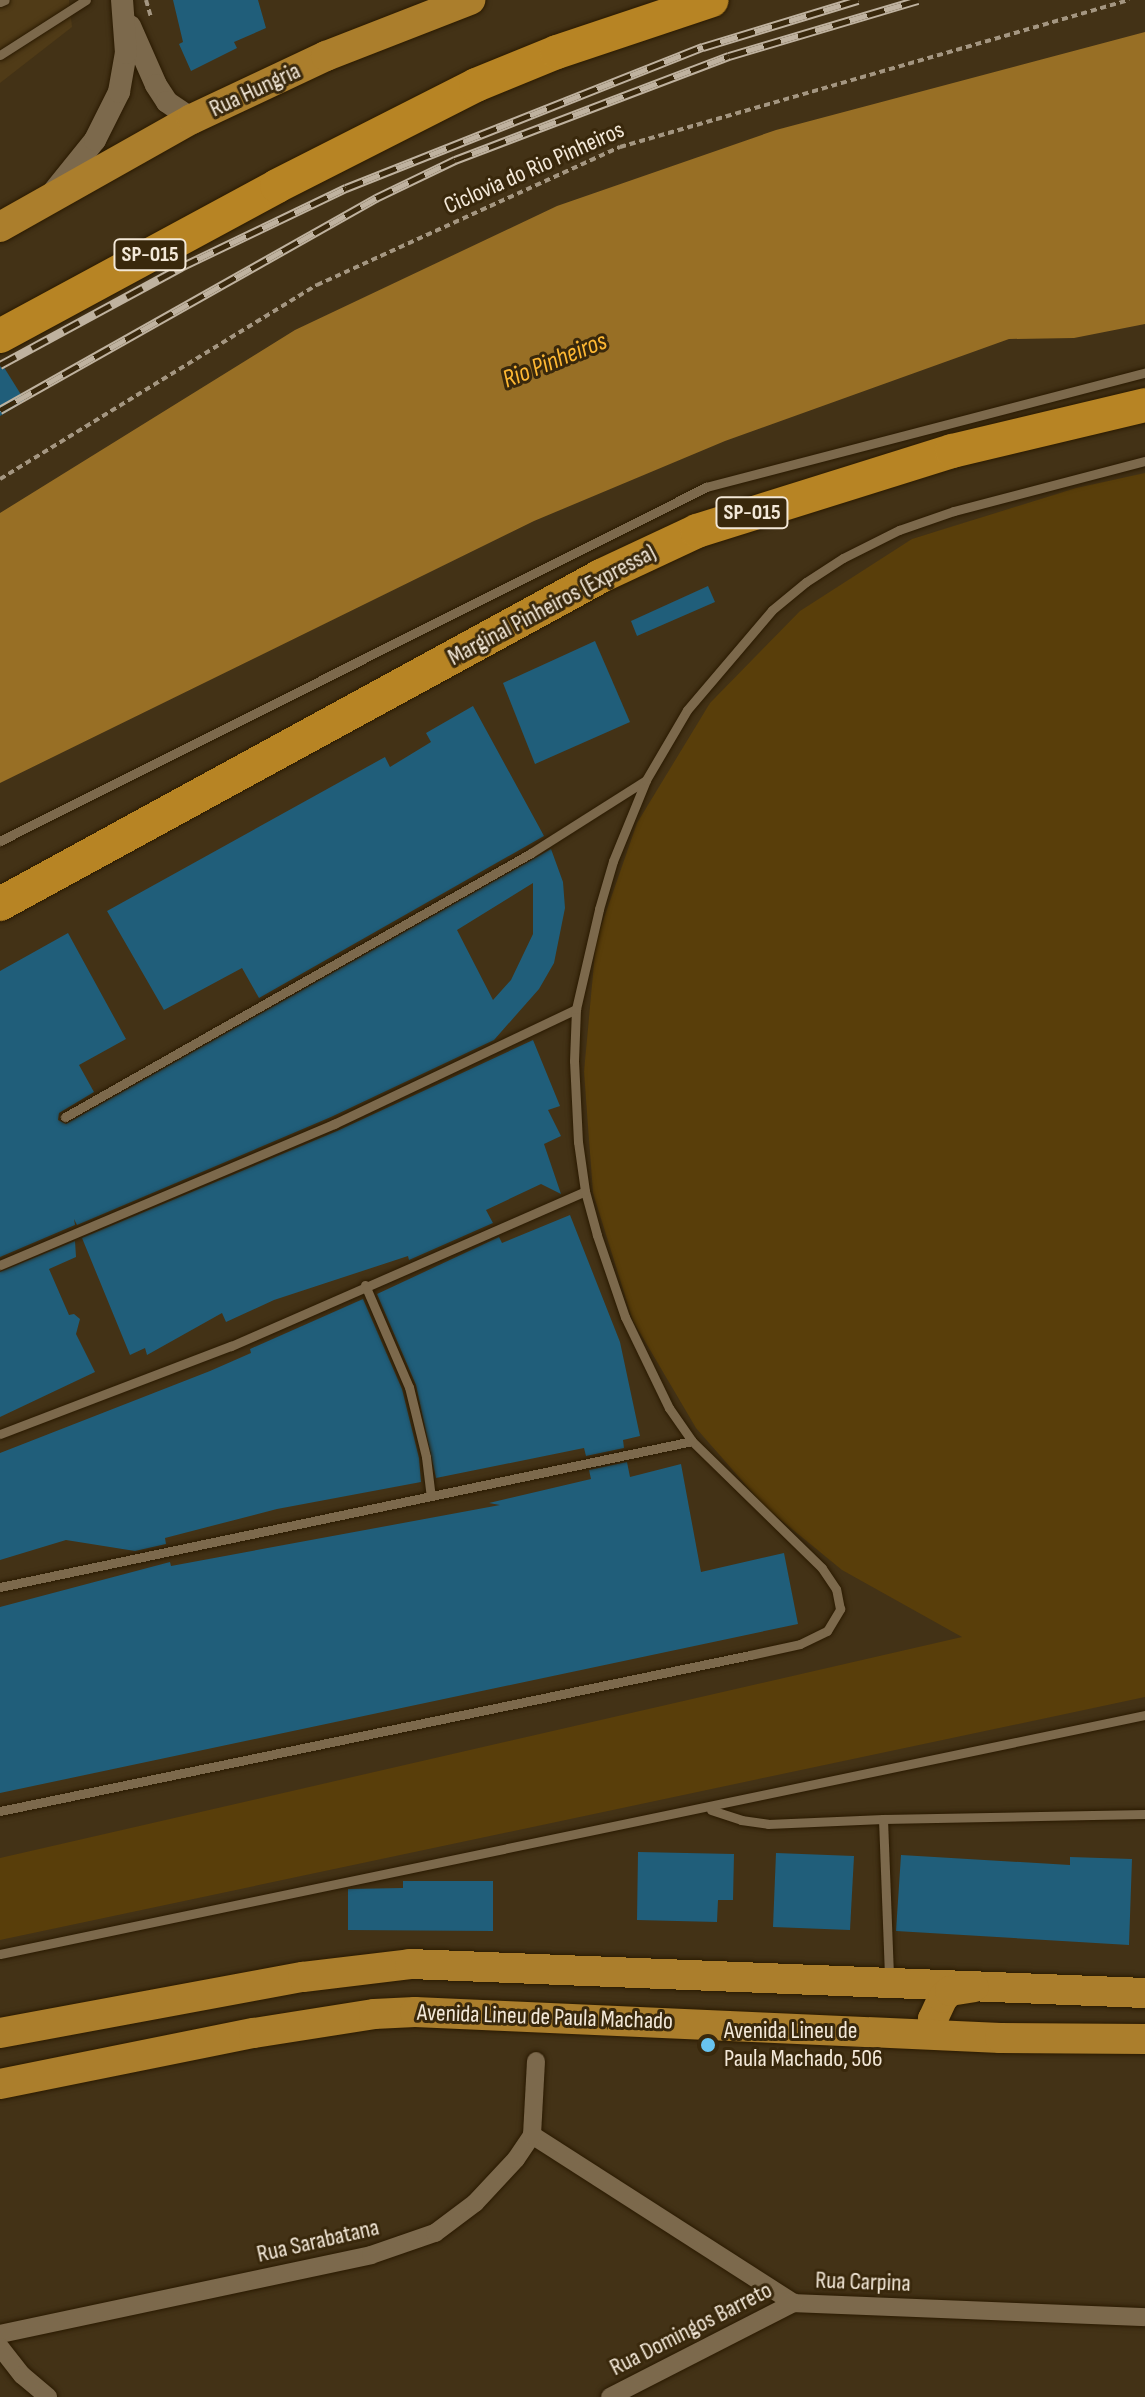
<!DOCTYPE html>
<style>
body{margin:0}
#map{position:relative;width:1145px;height:2397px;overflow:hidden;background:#433216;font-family:"Sofia Sans Condensed",sans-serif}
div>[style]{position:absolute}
.built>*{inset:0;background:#503b17}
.green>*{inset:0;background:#593e0a}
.water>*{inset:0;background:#986f25}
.building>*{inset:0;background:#205e7a}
.path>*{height:4px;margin-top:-2px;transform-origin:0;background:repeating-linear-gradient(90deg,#a49681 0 6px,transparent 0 10px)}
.roads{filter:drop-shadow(0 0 2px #2a1a00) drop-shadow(0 0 2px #2a1a00)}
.service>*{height:9px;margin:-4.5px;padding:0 4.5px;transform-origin:4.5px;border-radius:4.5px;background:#7c694c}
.minor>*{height:18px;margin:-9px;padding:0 9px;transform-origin:9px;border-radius:9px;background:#7c694c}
.tertiary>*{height:22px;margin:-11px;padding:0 11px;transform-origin:11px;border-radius:11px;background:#7c694c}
.trunk>*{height:30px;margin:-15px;padding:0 15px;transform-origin:15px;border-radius:15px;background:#ab7e2c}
.motorway>*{height:34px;margin:-17px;padding:0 17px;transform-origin:17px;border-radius:17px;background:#b78424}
.rail>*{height:9px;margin-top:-4.5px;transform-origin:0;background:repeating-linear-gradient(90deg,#39280c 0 18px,#bfb29f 0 36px);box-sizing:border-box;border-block:2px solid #bfb29f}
.dots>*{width:22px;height:22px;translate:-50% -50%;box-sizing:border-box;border:4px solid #39280c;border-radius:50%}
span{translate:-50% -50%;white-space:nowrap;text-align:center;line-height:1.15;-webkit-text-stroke:6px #39280c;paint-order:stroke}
.shield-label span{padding:2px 6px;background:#39280c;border:2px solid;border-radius:6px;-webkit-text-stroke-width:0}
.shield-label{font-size:22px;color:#f3e8d8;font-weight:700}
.street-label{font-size:24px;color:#f3e8d8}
.poi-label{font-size:24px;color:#f3e8d8}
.left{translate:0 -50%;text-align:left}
.water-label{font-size:26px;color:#feb833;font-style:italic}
</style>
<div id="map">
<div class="built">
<div style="clip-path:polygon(0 0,69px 0,72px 27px,0 83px)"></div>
</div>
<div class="green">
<div style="clip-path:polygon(1145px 473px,1145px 1697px,0 1940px,0 1858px,962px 1637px,842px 1570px,765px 1507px,696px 1428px,633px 1321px,593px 1193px,584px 1072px,596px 941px,637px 823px,710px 703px,800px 611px,912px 539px,1076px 488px)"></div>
</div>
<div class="water">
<div style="clip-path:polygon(1145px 32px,1145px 324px,1074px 338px,1009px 339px,725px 441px,534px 521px,0 783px,0 513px,295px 330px,557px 206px,776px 130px)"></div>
</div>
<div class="building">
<div style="clip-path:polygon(173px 0,258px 0,266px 28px,234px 42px,237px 48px,191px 71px,179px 44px,183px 42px)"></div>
<div style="clip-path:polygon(0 361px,25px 401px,0 416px)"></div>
<div style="clip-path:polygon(708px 586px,715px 602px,637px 636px,631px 621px)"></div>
<div style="clip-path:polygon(595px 641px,630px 722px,535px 764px,503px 683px)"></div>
<div style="clip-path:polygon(473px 706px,544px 836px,259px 998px,242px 968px,164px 1010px,107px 911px,385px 757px,390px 767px,431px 742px,426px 733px)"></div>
<div style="clip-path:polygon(evenodd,551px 849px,563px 882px,565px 908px,554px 963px,539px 989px,494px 1040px,331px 1117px,77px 1225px,74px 1219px,75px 1225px,0 1257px,0 971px,68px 933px,126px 1039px,79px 1065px,94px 1092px,59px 1113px,58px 1120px,66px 1124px,551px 849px,533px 883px,533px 934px,511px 980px,493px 1000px,457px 930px,533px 883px)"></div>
<div style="clip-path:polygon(533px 1040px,560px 1106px,548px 1110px,561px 1136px,544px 1144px,561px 1194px,541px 1184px,486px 1210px,493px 1223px,409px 1260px,408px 1256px,274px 1300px,226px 1322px,222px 1313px,147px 1355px,145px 1348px,130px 1355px,82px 1238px,337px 1131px)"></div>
<div style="clip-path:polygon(570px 1215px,620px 1342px,640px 1436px,623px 1440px,624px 1448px,586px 1456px,584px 1448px,436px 1478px,416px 1385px,377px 1294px,499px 1237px,502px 1243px)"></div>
<div style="clip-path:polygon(75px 1241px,76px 1257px,49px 1269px,69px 1315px,74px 1314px,80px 1319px,76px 1334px,95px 1372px,0 1417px,0 1272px)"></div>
<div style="clip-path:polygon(363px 1299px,402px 1389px,419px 1458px,421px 1482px,277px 1509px,165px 1538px,166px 1544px,135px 1551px,66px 1540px,0 1560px,0 1453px,210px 1371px,251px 1353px,250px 1349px)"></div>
<div style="clip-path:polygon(627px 1462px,630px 1477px,681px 1464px,701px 1572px,784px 1553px,798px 1624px,0 1793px,0 1607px,170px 1562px,171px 1566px,500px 1505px,489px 1503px,591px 1479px,589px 1470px)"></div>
<div style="clip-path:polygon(638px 1852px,734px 1854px,733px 1900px,718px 1900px,717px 1922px,637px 1920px)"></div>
<div style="clip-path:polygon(776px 1853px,854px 1856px,850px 1930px,773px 1927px)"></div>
<div style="clip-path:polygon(901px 1855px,1070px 1865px,1070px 1857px,1132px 1859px,1129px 1945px,896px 1931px)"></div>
<div style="clip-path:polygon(403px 1881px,493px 1881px,493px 1931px,348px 1930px,348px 1889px,403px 1888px)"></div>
</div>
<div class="path">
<div style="left:146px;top:0;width:18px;rotate:74deg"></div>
<div style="left:0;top:479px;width:372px;rotate:-31.5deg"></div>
<div style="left:317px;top:285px;width:333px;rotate:-24.5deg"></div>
<div style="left:620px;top:147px;width:530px;rotate:-16.11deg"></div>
</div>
<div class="roads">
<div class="service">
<div style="left:0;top:2px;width:5px;rotate:-22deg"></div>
<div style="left:0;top:55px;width:102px;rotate:-32.6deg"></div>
<div style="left:0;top:841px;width:790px;rotate:-26.63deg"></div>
<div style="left:706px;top:487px;width:454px;rotate:-14.6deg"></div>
<div style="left:65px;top:1117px;width:536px;rotate:-29.53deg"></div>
<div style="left:531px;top:853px;width:136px;rotate:-32.4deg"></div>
<div style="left:0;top:1265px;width:363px;rotate:-22.9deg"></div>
<div style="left:334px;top:1124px;width:268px;rotate:-25.4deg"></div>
<div style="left:365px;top:1285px;width:111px;rotate:66.7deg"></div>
<div style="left:409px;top:1387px;width:72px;rotate:76.3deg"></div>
<div style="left:426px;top:1457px;width:39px;rotate:83deg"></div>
<div style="left:0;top:1434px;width:247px;rotate:-20.9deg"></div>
<div style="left:231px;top:1346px;width:386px;rotate:-23.6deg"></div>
<div style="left:0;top:1587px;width:707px;rotate:-11.91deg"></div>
<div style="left:711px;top:1810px;width:32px;rotate:18deg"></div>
<div style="left:741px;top:1820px;width:27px;rotate:8deg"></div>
<div style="left:768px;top:1824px;width:115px;rotate:-2.5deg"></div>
<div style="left:883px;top:1819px;width:159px;rotate:87.8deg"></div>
<div style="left:0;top:1811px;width:766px;rotate:-11.75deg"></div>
<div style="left:750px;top:1655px;width:51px;rotate:-12.4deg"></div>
<div style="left:800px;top:1644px;width:30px;rotate:-26deg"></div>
<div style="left:827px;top:1631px;width:26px;rotate:-59deg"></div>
<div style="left:840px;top:1609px;width:20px;rotate:-101deg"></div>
<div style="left:836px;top:1589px;width:25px;rotate:-124deg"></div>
<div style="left:822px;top:1568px;width:182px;rotate:-135.7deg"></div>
<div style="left:692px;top:1441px;width:40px;rotate:-124.9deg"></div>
<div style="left:669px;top:1408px;width:101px;rotate:-115.8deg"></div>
<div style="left:625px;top:1317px;width:87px;rotate:-108.9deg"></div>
<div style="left:597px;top:1235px;width:46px;rotate:-105.3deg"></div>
<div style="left:585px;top:1191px;width:49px;rotate:-98.1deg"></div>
<div style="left:578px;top:1142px;width:81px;rotate:-92.8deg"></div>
<div style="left:574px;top:1061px;width:52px;rotate:-87.8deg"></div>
<div style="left:576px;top:1009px;width:103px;rotate:-77deg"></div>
<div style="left:599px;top:909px;width:50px;rotate:-73.7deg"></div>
<div style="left:613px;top:861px;width:87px;rotate:-67.8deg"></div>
<div style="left:646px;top:780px;width:81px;rotate:-59.6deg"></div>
<div style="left:687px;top:710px;width:131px;rotate:-49.6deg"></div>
<div style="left:772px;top:610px;width:44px;rotate:-39.5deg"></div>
<div style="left:806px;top:582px;width:44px;rotate:-33deg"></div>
<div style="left:843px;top:558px;width:63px;rotate:-26.6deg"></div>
<div style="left:899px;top:530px;width:58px;rotate:-19.1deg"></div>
<div style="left:954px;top:511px;width:197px;rotate:-14.7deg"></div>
<div style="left:883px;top:1819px;width:262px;rotate:-1.1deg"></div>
<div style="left:0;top:1954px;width:1170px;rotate:-11.79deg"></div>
</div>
<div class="minor">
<div style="left:532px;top:2135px;width:311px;rotate:32.7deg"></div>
<div style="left:794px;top:2303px;width:351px;rotate:2.3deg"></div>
<div style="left:0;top:2334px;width:379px;rotate:-12deg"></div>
<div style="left:371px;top:2255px;width:68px;rotate:-19deg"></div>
<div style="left:435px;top:2233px;width:50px;rotate:-36.9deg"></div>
<div style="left:475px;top:2203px;width:60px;rotate:-47deg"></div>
<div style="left:516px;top:2159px;width:29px;rotate:-56deg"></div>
<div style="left:532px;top:2135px;width:74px;rotate:-86.9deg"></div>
<div style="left:0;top:2347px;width:36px;rotate:52deg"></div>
<div style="left:22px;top:2375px;width:34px;rotate:40deg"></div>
<div style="left:610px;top:2397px;width:207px;rotate:-27.1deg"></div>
</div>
<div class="tertiary">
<div style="left:130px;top:26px;width:64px;rotate:66.2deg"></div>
<div style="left:156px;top:85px;width:20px;rotate:57deg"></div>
<div style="left:167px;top:102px;width:30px;rotate:34deg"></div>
<div style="left:54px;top:191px;width:65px;rotate:-51.2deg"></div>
<div style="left:95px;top:140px;width:54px;rotate:-63.4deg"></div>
<div style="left:119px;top:92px;width:40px;rotate:-80deg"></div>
<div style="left:126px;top:53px;width:53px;rotate:-94.3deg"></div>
</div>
<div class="trunk">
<div style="left:0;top:227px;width:220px;rotate:-29.4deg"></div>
<div style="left:192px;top:119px;width:148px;rotate:-25.2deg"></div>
<div style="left:326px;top:56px;width:155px;rotate:-21.3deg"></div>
<div style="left:0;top:2033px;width:308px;rotate:-10.5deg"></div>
<div style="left:303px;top:1977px;width:108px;rotate:-6.9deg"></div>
<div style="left:410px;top:1964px;width:736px;rotate:2.26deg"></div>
<div style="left:935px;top:2034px;width:15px;rotate:-98deg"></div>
<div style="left:933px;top:2019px;width:23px;rotate:-65deg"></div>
<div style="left:943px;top:1998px;width:10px;rotate:-45deg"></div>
<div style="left:950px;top:1991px;width:24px;rotate:-9deg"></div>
<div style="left:0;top:2084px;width:259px;rotate:-11.4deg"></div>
<div style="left:254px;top:2033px;width:121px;rotate:-9deg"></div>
<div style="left:374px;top:2014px;width:41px;rotate:-2.8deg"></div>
<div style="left:415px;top:2012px;width:586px;rotate:2.54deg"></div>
<div style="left:1000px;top:2038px;width:145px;rotate:0.4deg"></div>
</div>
<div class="motorway">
<div style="left:0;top:336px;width:315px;rotate:-28.4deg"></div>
<div style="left:277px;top:186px;width:223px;rotate:-26.9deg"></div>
<div style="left:476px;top:85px;width:87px;rotate:-22.2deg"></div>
<div style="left:557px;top:52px;width:163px;rotate:-18.5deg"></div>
<div style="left:0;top:904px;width:685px;rotate:-28.62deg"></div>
<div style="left:601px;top:576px;width:106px;rotate:-25.1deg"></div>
<div style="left:697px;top:531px;width:267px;rotate:-17.4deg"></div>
<div style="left:952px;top:451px;width:198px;rotate:-13.4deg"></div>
</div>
</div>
<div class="rail">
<div style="left:0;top:365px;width:206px;rotate:-28.4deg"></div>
<div style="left:181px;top:267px;width:183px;rotate:-25.6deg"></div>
<div style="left:346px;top:188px;width:384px;rotate:-21.6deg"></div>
<div style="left:703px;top:47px;width:162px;rotate:-16.9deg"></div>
<div style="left:0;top:410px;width:432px;rotate:-29.4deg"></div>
<div style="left:376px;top:198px;width:88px;rotate:-25.7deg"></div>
<div style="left:455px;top:160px;width:293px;rotate:-20.8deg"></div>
<div style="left:729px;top:56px;width:197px;rotate:-16.5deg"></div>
</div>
<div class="dots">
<div style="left:708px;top:2045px;background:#68c4f0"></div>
</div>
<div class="shield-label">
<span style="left:150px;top:255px">SP-015</span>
<span style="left:752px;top:513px">SP-015</span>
</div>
<div class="street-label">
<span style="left:255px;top:90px;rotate:-25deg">Rua Hungria</span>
<span style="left:534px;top:168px;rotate:-24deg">Ciclovia do Rio Pinheiros</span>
<span style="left:552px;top:605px;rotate:-28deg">Marginal Pinheiros (Expressa)</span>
<span style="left:545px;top:2017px;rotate:2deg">Avenida Lineu de Paula Machado</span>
<span style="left:318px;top:2241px;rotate:-13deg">Rua Sarabatana</span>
<span style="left:863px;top:2282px;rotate:2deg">Rua Carpina</span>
<span style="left:691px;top:2329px;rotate:-27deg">Rua Domingos Barreto</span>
</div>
<div class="poi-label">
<span class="left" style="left:724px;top:2045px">Avenida Lineu de<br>Paula Machado, 506</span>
</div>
<div class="water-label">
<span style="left:555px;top:361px;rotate:-22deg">Rio Pinheiros</span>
</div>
</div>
